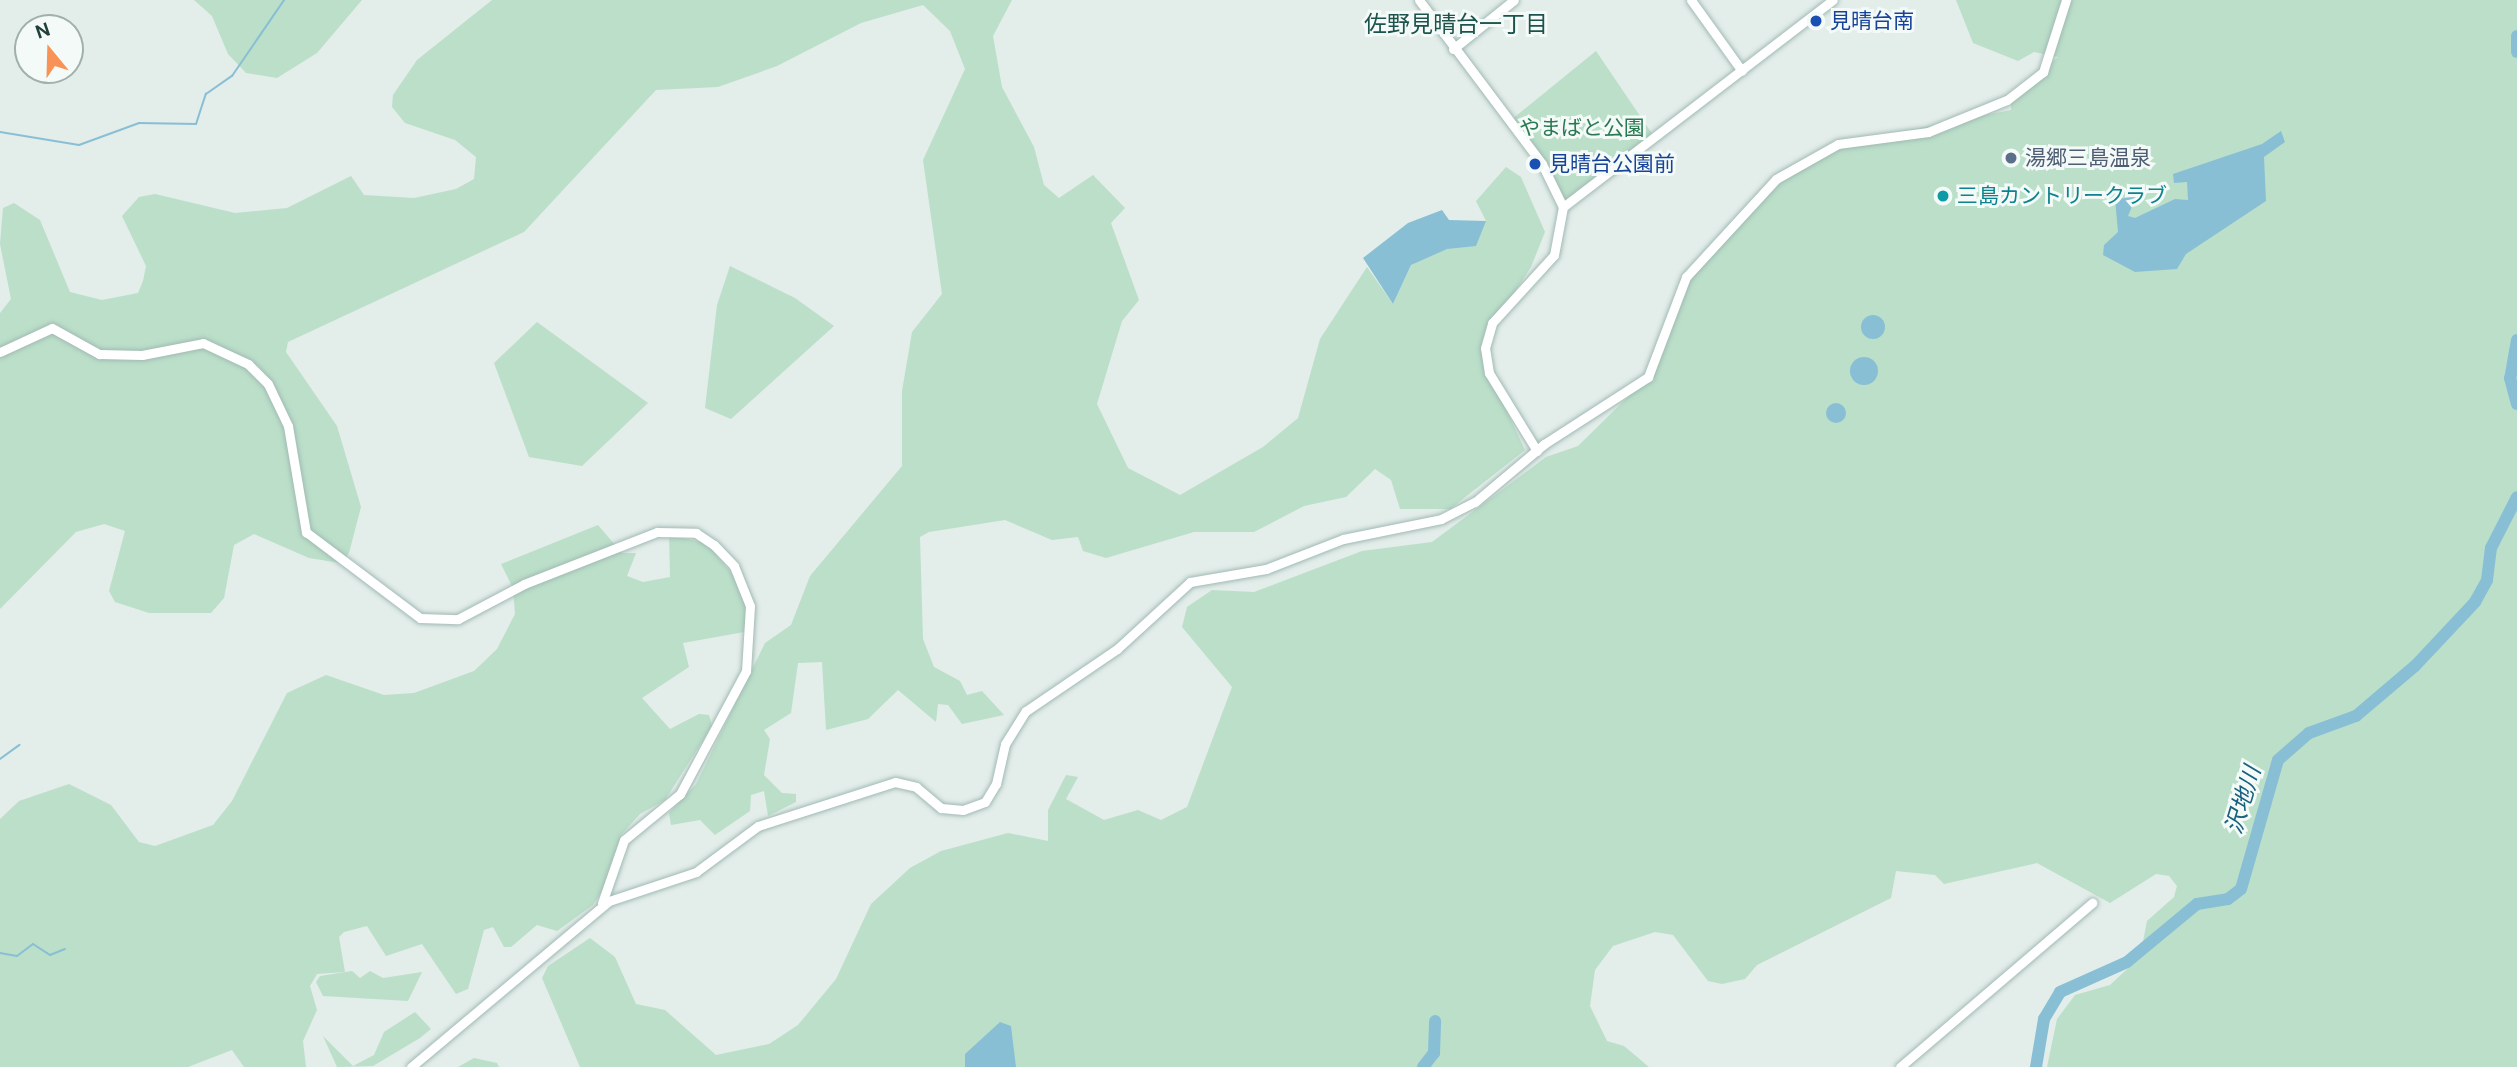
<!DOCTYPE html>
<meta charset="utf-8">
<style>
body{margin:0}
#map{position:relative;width:2517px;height:1067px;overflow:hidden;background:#e3edea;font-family:"DM Sans","Noto Sans JP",sans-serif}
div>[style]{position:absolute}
.green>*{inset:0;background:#bbdfc9}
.water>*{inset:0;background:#89bfd5}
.round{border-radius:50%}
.stream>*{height:2px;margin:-1px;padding:0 1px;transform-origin:1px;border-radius:1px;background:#89bfd5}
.river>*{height:12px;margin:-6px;padding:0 6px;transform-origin:6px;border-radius:6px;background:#89bfd5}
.roads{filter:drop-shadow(0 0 2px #a1bab4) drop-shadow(0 0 2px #a1bab4)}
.secondary>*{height:9px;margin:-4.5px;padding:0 4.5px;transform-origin:4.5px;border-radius:4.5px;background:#fff}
.dots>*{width:19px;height:19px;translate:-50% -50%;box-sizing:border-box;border:4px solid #f4faf7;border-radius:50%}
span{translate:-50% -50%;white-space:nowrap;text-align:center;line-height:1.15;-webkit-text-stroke:6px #f4faf7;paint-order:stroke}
.transit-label{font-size:21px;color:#164399}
.left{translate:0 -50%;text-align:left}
.park-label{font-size:21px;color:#2a7952}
.service-label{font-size:21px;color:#4e5e75}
.culture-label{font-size:21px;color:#0d838f}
.neighbourhood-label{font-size:23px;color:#1c534c}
.water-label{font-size:23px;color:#18617f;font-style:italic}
.north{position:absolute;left:14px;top:14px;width:70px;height:70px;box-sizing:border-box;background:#f4faf7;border:2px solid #a0b0ac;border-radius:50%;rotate:341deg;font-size:19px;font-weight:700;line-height:28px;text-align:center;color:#22403b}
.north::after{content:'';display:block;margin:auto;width:24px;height:32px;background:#f89256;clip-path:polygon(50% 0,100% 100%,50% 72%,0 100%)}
</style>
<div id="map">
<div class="green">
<div style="clip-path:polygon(194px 0,362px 0,317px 53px,277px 78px,246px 73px,228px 54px,212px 16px)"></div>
<div style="clip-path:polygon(492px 0,1012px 0,993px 36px,1002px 87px,1034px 147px,1044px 185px,1059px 198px,1093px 175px,1125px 208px,1111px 223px,1139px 300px,1122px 321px,1097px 404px,1128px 468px,1180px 495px,1263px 447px,1298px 418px,1320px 339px,1367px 267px,1393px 304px,1411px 265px,1486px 221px,1476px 201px,1506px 167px,1521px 177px,1545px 232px,1531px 267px,1486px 336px,1489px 373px,1525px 450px,1450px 509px,1400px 509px,1391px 480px,1375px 469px,1346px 497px,1304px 506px,1254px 532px,1194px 532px,1106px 558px,1083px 551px,1078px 537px,1052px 540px,1005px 520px,929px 532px,920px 537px,923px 639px,934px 667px,960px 681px,967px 695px,982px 691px,1004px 715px,962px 724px,948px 705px,938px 704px,936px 722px,898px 690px,868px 719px,826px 730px,822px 662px,798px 663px,791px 713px,764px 730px,770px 739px,764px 775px,782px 793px,796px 794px,796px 802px,768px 816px,764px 791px,751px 795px,750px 811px,715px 835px,700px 820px,671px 825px,669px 813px,696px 784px,765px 643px,791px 625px,810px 576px,902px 466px,902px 391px,912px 332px,942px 294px,923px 160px,965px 69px,950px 31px,923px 5px,861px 23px,777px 66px,718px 87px,656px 90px,524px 232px,288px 342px,286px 352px,337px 426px,361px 507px,349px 553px,340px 563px,309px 558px,254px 534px,234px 545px,224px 598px,211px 613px,149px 613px,115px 602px,109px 591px,125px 531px,104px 524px,76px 532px,0 609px,0 313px,11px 299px,0 244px,3px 208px,14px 203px,40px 220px,70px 292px,102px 300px,138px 293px,143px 281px,146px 266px,122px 216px,139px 197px,155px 194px,235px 213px,287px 208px,351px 176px,364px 195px,414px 198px,456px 189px,474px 179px,476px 157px,455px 140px,405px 123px,392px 107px,393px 95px,417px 60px)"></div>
<div style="clip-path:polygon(1956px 0,2517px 0,2517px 1067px,2047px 1067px,2057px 1019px,2075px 995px,2110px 985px,2140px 957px,2147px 921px,2174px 897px,2177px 886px,2169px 876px,2156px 874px,2110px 903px,2037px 863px,1944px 884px,1935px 875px,1896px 871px,1891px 898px,1757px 965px,1745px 979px,1722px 984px,1708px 981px,1673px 935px,1655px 932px,1613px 946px,1595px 970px,1590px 1006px,1607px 1041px,1624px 1046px,1649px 1067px,580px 1067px,542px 978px,548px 966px,590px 938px,615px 957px,636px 1004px,665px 1010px,716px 1055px,769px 1044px,798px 1025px,836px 979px,871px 904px,910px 868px,941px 851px,1008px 833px,1048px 841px,1048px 810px,1066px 775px,1078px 777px,1066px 799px,1104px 820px,1138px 810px,1161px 820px,1187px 807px,1232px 687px,1182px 627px,1187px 607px,1212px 590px,1254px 592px,1362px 551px,1432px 542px,1546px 457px,1578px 446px,1639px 386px,1698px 261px,1785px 171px,1838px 144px,2011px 110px,2011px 97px,2058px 57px,2034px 52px,2018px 61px,1973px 43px)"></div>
<div style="clip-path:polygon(1596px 51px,1655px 138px,1563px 207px,1511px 120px)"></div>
<div style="clip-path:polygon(730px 266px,795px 298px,834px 326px,731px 419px,705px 408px,717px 305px)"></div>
<div style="clip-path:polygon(537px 322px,648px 403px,582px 466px,529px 457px,494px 363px)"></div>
<div style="clip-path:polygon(598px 525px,622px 553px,636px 553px,627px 576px,643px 582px,670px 577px,669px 535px,706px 543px,736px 578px,747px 608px,744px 632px,683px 643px,689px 667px,642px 698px,670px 729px,699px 714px,709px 715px,712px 726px,665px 800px,640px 814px,621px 835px,608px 882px,593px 905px,557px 931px,537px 925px,511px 947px,504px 947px,493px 927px,484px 930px,468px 989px,456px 994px,422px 944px,386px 956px,367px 926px,344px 932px,339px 937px,345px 972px,317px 974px,310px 986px,317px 1010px,303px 1041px,306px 1067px,244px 1067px,232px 1050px,188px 1067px,0 1067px,0 819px,19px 801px,69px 784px,111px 805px,139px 842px,155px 846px,213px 825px,232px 801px,287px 693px,326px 675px,384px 695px,414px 693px,474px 671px,497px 649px,515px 614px,513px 588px,501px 564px)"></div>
<div style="clip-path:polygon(352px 971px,360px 978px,370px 971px,383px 978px,422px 972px,408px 1001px,323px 996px,316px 982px,320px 976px)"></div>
<div style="clip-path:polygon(415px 1012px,431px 1029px,420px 1038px,373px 1066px,337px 1067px,323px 1036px,353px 1066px,374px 1055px,384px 1032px)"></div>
<div style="clip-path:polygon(474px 1058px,497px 1063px,499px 1067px,458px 1067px)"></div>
</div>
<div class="water">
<div style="clip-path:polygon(2281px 131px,2285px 142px,2264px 157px,2266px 201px,2186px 254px,2177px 269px,2135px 272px,2103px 255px,2104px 245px,2118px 232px,2115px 199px,2136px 197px,2128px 216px,2135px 218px,2175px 199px,2188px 200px,2187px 182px,2174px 183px,2173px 174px,2262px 144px)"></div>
<div style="clip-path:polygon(1442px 210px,1449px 220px,1486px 221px,1476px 246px,1447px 249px,1411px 265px,1393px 304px,1363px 258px,1408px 223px)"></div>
<div class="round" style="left:1861px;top:315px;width:24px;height:24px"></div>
<div class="round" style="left:1850px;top:357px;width:28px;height:28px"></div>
<div class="round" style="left:1826px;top:403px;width:20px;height:20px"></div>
<div style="clip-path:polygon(1000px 1022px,1011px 1026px,1016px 1067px,965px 1067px,965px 1054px)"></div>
</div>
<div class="stream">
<div style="left:0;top:132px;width:80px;rotate:9.3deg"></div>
<div style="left:79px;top:145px;width:64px;rotate:-20.1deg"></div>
<div style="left:139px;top:123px;width:57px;rotate:1deg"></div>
<div style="left:196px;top:124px;width:32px;rotate:-72deg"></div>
<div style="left:206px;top:94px;width:32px;rotate:-35deg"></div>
<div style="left:232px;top:76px;width:92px;rotate:-55.6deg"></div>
<div style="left:0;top:759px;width:24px;rotate:-36deg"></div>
<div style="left:0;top:953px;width:17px;rotate:10deg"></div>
<div style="left:17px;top:956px;width:20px;rotate:-37deg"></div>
<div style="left:33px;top:944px;width:20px;rotate:33deg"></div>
<div style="left:50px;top:955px;width:16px;rotate:-22deg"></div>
</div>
<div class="river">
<div style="left:2517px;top:36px;width:16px;rotate:90deg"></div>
<div style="left:2517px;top:340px;width:39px;rotate:100deg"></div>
<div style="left:2510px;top:378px;width:27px;rotate:75deg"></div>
<div style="left:1423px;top:1067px;width:18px;rotate:-52deg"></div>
<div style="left:1434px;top:1053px;width:32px;rotate:-88deg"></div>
<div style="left:2036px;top:1067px;width:49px;rotate:-80.5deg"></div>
<div style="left:2044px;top:1019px;width:31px;rotate:-59deg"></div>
<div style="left:2060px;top:992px;width:73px;rotate:-24.1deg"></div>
<div style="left:2127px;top:962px;width:91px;rotate:-39.6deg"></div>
<div style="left:2197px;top:904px;width:31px;rotate:-9deg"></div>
<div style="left:2228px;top:899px;width:16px;rotate:-38deg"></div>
<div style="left:2241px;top:889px;width:134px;rotate:-74deg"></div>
<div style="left:2278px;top:760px;width:41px;rotate:-41.1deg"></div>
<div style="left:2309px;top:733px;width:50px;rotate:-19.9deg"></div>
<div style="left:2356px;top:716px;width:77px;rotate:-40.3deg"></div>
<div style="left:2415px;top:666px;width:88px;rotate:-46.8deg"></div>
<div style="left:2475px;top:602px;width:25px;rotate:-61deg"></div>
<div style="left:2487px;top:580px;width:32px;rotate:-83deg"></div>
<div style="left:2491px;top:548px;width:57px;rotate:-63deg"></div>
</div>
<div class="roads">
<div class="secondary">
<div style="left:1419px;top:0;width:205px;rotate:53.1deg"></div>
<div style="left:1542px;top:164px;width:48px;rotate:64deg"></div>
<div style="left:1691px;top:0;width:87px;rotate:54.3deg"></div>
<div style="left:1453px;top:49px;width:78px;rotate:-38.8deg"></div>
<div style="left:0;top:352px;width:57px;rotate:-24.8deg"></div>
<div style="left:52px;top:328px;width:54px;rotate:29deg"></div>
<div style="left:99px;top:354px;width:43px;rotate:1.3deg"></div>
<div style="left:142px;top:355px;width:62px;rotate:-11.1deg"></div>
<div style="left:203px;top:343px;width:50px;rotate:25deg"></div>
<div style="left:248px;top:364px;width:28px;rotate:45deg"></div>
<div style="left:268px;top:384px;width:47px;rotate:64.5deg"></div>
<div style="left:288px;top:426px;width:108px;rotate:80.4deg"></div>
<div style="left:306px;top:532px;width:143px;rotate:37deg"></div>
<div style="left:420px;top:618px;width:38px;rotate:2deg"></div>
<div style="left:458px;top:619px;width:75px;rotate:-27.9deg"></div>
<div style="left:524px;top:584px;width:143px;rotate:-21.4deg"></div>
<div style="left:657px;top:532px;width:39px;rotate:1deg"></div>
<div style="left:696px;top:533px;width:22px;rotate:34deg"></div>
<div style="left:714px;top:545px;width:29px;rotate:46deg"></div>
<div style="left:734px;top:566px;width:43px;rotate:68.2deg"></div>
<div style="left:750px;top:606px;width:65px;rotate:93.5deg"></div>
<div style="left:746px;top:671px;width:140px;rotate:118.2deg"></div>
<div style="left:680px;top:794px;width:72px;rotate:140.6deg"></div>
<div style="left:624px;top:840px;width:67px;rotate:109.2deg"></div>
<div style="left:1537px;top:451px;width:92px;rotate:-121.6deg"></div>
<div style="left:1489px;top:373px;width:25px;rotate:-99deg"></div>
<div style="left:1485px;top:348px;width:26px;rotate:-74deg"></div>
<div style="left:1492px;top:323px;width:92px;rotate:-47.6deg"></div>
<div style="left:1554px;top:255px;width:49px;rotate:-79.4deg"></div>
<div style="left:1563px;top:207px;width:340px;rotate:-37.5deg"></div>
<div style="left:411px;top:1067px;width:258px;rotate:-40deg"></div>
<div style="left:609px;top:901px;width:92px;rotate:-18.4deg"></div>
<div style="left:696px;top:872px;width:77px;rotate:-36.6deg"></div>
<div style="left:758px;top:826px;width:144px;rotate:-17.8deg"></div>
<div style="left:895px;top:782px;width:22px;rotate:13deg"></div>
<div style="left:916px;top:787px;width:33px;rotate:40deg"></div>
<div style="left:941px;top:808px;width:22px;rotate:5deg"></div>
<div style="left:963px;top:810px;width:23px;rotate:-20deg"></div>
<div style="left:985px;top:802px;width:21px;rotate:-59deg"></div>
<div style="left:996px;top:784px;width:41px;rotate:-77.3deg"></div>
<div style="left:1005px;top:744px;width:39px;rotate:-58deg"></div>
<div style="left:1026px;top:711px;width:110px;rotate:-34.3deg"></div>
<div style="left:1117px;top:649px;width:99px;rotate:-42.5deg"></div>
<div style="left:1190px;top:582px;width:77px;rotate:-9.7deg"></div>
<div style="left:1266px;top:569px;width:83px;rotate:-21.3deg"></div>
<div style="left:1343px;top:539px;width:100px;rotate:-11.5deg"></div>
<div style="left:1441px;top:519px;width:38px;rotate:-27deg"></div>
<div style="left:1475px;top:502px;width:90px;rotate:-40deg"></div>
<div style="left:1544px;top:444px;width:124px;rotate:-32.8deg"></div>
<div style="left:1648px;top:377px;width:107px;rotate:-69.2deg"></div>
<div style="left:1686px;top:277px;width:133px;rotate:-47.4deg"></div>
<div style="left:1776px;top:179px;width:71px;rotate:-29.4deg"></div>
<div style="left:1838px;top:144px;width:91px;rotate:-7.6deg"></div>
<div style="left:1928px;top:132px;width:85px;rotate:-22.1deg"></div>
<div style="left:2007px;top:100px;width:46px;rotate:-37.9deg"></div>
<div style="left:2043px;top:72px;width:76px;rotate:-72.3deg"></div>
<div style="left:1900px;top:1067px;width:253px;rotate:-40.5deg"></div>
</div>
</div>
<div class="dots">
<div style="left:1816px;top:21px;background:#1a4fb4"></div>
<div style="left:2011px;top:158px;background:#5c6f8a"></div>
<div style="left:1535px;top:164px;background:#1a4fb4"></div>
<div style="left:1943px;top:196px;background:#0f9aa8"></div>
</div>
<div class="transit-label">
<span class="left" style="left:1830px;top:21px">見晴台南</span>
<span class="left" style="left:1549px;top:164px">見晴台公園前</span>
</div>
<div class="park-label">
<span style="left:1582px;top:128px">やまばと公園</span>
</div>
<div class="service-label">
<span class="left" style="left:2025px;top:158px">湯郷三島温泉</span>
</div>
<div class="culture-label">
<span class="left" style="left:1957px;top:196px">三島カントリークラブ</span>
</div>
<div class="neighbourhood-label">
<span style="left:1456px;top:24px">佐野見晴台一丁目</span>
</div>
<div class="water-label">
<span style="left:2243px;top:800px;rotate:-73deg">沢地川</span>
</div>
<div class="north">N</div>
</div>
